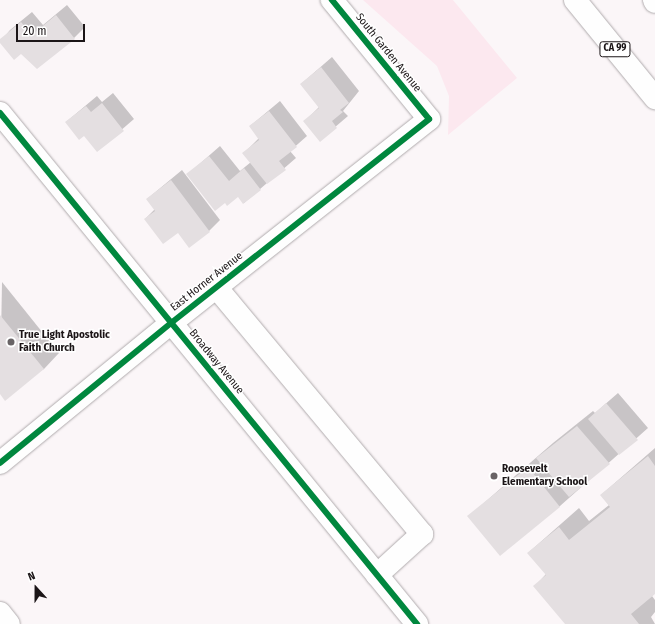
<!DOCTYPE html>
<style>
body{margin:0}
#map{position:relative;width:655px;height:624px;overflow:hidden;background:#fbf6f8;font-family:"Fira Sans Condensed",sans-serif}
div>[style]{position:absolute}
.green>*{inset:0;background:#fce8ef}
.shadow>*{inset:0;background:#0003}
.building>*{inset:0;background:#e4dfe1}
.roads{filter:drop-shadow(0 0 1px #b0abad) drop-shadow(0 0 1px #b0abad)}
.minor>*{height:22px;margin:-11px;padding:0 11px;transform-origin:11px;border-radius:11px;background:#fefefe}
.highway>*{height:22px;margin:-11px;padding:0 11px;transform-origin:11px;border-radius:11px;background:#fefefe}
.cycleway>*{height:6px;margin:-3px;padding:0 3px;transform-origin:3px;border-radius:3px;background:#00873e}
.dots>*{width:11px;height:11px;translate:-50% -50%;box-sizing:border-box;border:2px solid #fff;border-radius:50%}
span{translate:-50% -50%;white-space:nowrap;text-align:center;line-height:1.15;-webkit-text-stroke:3px #fff;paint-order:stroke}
.shield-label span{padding:1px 3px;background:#fff;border:1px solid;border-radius:3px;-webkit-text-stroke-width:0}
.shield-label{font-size:10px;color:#1b1517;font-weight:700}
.street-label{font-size:11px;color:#1b1517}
.poi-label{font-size:11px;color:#1b1517;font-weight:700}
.left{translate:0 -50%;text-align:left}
.north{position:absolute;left:16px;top:568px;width:40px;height:40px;-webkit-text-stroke:3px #fff;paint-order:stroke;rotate:339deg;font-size:11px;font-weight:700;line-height:16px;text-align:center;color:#1b1517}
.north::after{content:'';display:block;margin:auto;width:14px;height:18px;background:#1b1517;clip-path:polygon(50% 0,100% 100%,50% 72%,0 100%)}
.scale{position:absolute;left:16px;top:24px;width:69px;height:18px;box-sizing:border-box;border:2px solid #1b1517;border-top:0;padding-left:5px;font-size:12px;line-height:14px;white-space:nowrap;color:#1b1517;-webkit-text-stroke:3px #fff;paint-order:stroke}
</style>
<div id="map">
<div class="green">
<div style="clip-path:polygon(363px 0,453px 0,517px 78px,448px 135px,449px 96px,437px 66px)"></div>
</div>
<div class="shadow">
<div style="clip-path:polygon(67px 5px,85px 27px,74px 38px,21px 53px,0 42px,10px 30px,32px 12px,43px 25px)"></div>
<div style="clip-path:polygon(332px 57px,359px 91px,343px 111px,348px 116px,320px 140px,305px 121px,319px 107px,301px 84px)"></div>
<div style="clip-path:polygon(113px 93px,134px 119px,97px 151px,85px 135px,66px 122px,97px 96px,102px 102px)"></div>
<div style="clip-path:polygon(280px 101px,307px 136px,290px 151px,296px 158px,244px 203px,238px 196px,188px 174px,220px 146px,240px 171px,251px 162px,244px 153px,259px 138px,250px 126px)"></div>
<div style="clip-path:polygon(182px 170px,220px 220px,209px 231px,178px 231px,145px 219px,155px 209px,147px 199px)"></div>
<div style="clip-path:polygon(2px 282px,59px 353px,44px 369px,0 393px)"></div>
<div style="clip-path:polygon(618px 393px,648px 428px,560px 506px,500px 554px,469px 516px,553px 443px,593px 411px,595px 413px)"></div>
<div style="clip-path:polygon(655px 448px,655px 593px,652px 596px,655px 600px,655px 612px,651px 617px,655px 624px,566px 624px,535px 586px,546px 574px,528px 553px,579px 508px,589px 521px,609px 505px,601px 495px)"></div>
</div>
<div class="building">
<div style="clip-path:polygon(56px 15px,75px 39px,37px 69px,21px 54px,14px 60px,0 43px,0 39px,21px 22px,32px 35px)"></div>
<div style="clip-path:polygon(321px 67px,349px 103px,340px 110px,343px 112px,332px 121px,337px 128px,320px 142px,303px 121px,319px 108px,300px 84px)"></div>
<div style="clip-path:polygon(102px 103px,124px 131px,97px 152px,84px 136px,79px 140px,65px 122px,86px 106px,91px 112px)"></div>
<div style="clip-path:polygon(269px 111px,297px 147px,279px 161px,286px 170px,267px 184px,242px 153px,259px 140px,249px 126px)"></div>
<div style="clip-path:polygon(209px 156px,229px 181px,244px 168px,261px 190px,243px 204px,238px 197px,227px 206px,225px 203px,215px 211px,186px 174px)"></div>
<div style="clip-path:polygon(171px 180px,210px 232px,189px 248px,178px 233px,163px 244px,144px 219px,155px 211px,146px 199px)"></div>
<div style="clip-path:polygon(0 315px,44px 369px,5px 401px,0 394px)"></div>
<div style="clip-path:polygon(606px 403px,638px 440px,619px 455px,588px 419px)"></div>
<div style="clip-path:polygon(577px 426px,610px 464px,569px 497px,536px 458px)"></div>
<div style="clip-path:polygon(648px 456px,655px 466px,655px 594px,631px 614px,639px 624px,565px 624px,533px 586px,546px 575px,527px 553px,559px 527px,569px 540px,610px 507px,600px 495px)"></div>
<div style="clip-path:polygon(528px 467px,560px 507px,500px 556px,467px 516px)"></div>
</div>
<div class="roads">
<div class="minor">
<div style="left:0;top:113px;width:660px;rotate:50.78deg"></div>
<div style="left:216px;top:287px;width:322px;rotate:50.2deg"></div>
<div style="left:422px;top:534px;width:61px;rotate:137.7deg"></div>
<div style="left:0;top:463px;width:221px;rotate:-39.3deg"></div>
<div style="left:171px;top:323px;width:329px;rotate:-38.3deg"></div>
<div style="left:429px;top:119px;width:154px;rotate:-129.2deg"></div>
<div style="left:0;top:613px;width:14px;rotate:51deg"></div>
</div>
<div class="highway">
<div style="left:575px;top:0;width:127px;rotate:50.8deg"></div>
<div style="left:654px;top:0;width:2px;rotate:63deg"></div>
</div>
</div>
<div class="cycleway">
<div style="left:0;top:113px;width:660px;rotate:50.78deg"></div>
<div style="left:0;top:463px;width:221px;rotate:-39.3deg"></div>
<div style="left:171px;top:323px;width:329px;rotate:-38.3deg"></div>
<div style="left:429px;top:119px;width:154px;rotate:-129.2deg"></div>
</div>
<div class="dots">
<div style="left:11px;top:342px;background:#696466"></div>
<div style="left:494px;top:476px;background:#696466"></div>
</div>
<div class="shield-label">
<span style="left:615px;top:49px">CA 99</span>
</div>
<div class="street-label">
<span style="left:388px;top:53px;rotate:51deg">South Garden Avenue</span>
<span style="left:207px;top:282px;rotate:-38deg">East Horner Avenue</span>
<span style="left:216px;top:362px;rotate:51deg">Broadway Avenue</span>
</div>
<div class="poi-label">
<span class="left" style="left:19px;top:342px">True Light Apostolic<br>Faith Church</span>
<span class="left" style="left:502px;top:476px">Roosevelt<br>Elementary School</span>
</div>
<div class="north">N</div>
<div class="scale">20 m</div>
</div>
